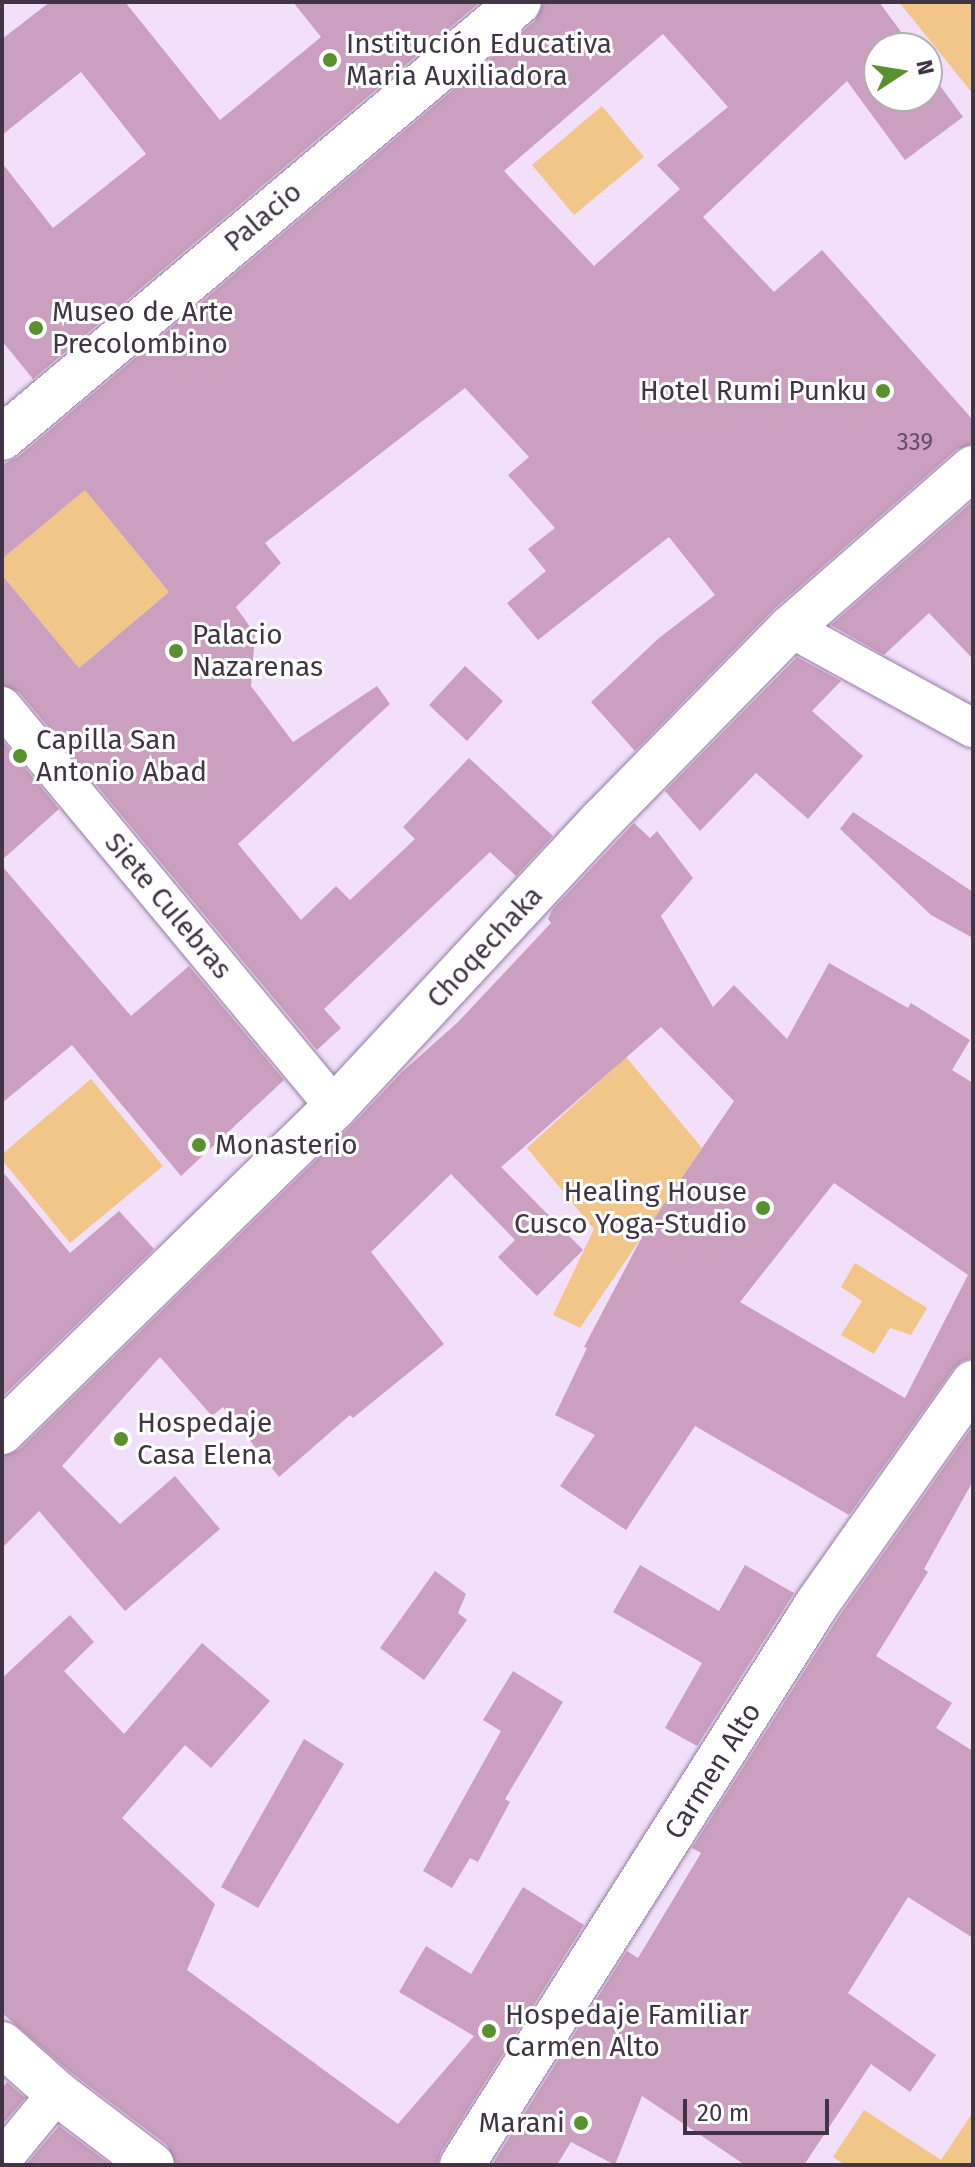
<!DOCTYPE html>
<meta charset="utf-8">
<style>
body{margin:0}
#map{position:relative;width:975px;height:2167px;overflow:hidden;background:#f2e0fb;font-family:"Fira Sans",sans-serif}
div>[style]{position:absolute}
.green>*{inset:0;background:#f2c589}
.building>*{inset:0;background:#ca9fc0}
.roads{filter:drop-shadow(0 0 2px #967aa3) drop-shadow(0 0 2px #967aa3)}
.pedestrian>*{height:38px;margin:-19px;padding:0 19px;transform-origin:19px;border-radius:19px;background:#fff}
.minor>*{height:44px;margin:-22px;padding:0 22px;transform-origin:22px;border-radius:22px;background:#fff}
.dots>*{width:22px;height:22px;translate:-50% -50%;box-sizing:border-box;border:4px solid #fff;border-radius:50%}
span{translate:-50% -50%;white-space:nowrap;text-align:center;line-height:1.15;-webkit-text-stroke:6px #fff;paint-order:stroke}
.number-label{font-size:24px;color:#624f64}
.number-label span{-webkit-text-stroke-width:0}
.poi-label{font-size:28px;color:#403445}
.left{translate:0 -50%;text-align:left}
.right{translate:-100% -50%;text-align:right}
.street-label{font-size:28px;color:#403445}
.frame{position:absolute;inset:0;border:4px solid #403445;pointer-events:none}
.north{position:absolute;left:863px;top:32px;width:80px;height:80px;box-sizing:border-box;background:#fff;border:2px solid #b3aeb5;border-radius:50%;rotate:78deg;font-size:22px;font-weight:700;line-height:32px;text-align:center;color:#403445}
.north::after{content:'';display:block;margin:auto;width:28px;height:36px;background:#58912e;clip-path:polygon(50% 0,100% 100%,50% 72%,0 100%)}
.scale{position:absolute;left:683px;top:2099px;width:146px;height:36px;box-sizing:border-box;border:4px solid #403445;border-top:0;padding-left:10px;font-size:24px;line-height:28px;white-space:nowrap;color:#403445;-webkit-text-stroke:6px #fff;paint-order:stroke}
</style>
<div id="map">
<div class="green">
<div style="clip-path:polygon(899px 2px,973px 2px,973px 94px)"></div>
<div style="clip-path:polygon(602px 106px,644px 157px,574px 215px,532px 165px)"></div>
<div style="clip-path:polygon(85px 490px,169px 592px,79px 668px,2px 575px,2px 559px)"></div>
<div style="clip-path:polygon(626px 1057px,702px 1148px,580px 1328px,553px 1315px,594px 1229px,527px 1148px)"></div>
<div style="clip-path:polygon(91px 1079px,163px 1166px,70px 1243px,2px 1160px,2px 1154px)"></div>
<div style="clip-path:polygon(855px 1263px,927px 1308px,911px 1335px,890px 1328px,874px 1354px,841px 1335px,862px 1301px,841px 1287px)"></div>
<div style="clip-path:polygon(864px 2110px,941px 2160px,973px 2112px,973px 2165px,845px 2165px,833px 2157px)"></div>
</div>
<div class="building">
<div style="clip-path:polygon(50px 2px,125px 2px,220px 120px,321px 37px,293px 2px,480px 2px,33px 379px,2px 341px,2px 163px,53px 228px,146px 154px,81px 72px,2px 135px,2px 39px)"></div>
<div style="clip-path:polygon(evenodd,543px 2px,879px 2px,913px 48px,879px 48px,879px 96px,927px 96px,927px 68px,963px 117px,905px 160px,847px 81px,703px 217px,774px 292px,822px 250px,973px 420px,973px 444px,957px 449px,774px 609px,635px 751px,591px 702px,659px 638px,715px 595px,669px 537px,538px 640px,507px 603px,546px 571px,528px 549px,555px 528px,508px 475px,529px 457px,465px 388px,265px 543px,281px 563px,236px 607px,255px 634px,251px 686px,293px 742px,377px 686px,390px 704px,238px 844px,301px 920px,336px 886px,350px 900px,415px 839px,403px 827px,469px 758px,553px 836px,516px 876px,490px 852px,324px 1009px,341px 1028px,317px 1050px,19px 692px,2px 685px,2px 575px,79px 668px,169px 592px,85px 490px,2px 559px,2px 465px,18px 457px,535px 21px,543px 2px,663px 34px,728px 107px,657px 165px,680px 189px,594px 266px,504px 171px,663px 34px)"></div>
<div style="clip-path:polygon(973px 501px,973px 659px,929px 613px,884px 655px,831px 625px)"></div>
<div style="clip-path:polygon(797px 657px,841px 681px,812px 711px,863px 756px,808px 819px,756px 773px,700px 831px,665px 791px)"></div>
<div style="clip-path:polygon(465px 666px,503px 701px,467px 741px,429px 705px)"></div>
<div style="clip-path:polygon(2px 740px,59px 809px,2px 860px)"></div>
<div style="clip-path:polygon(853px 812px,973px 892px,973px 938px,931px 915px,840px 829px)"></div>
<div style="clip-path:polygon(evenodd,634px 823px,650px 838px,657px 831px,693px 878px,661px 916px,713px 1007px,734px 985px,787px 1039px,829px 963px,908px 1008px,911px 1003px,970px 1040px,952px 1070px,973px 1083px,973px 1358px,962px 1361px,953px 1369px,849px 1515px,695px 1426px,626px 1530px,560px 1486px,595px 1435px,555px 1415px,587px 1348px,584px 1347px,643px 1235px,734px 1101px,661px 1027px,501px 1167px,583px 1250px,537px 1296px,498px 1257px,515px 1240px,451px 1174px,371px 1252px,444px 1344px,353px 1418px,350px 1415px,279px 1477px,223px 1407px,212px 1416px,160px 1357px,62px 1466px,120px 1524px,175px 1476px,220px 1529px,125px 1611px,39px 1511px,2px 1548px,2px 1456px,19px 1450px,352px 1125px,402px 1072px,458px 1022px,551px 923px,548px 919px,552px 910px,634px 823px,834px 1183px,968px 1275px,905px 1398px,740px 1302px,834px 1183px)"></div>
<div style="clip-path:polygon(2px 866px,131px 1016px,189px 966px,284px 1080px,181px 1176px,72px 1045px,2px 1103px)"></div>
<div style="clip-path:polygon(2px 1171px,70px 1253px,119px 1211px,154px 1249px,2px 1397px)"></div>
<div style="clip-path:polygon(973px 1426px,973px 1481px,924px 1569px,928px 1572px,876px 1656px,952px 1703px,936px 1728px,973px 1751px,973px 1938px,908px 1897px,848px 1993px,936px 2055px,910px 2092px,871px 2064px,804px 2165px,745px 2165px,642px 2096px,615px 2165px,571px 2142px,557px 2165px,492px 2165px,627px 1951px,638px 1958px,701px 1853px,692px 1848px,838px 1618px)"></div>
<div style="clip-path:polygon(640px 1565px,719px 1611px,745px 1565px,794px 1593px,697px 1746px,665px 1728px,702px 1663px,613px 1612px)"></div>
<div style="clip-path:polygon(435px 1571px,466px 1594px,458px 1613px,467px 1620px,424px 1680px,380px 1648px)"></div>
<div style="clip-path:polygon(70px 1615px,94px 1642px,64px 1671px,124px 1734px,202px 1643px,270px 1701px,211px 1768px,185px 1745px,122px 1818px,215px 1904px,187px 1970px,398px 2124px,474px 2036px,399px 1992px,426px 1946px,471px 1974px,523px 1887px,584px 1925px,441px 2152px,437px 2165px,176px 2165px,167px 2145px,73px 2074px,2px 2013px,2px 1678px)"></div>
<div style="clip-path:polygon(513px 1671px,563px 1702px,505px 1799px,510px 1802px,478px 1862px,470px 1858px,452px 1888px,423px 1871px,501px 1731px,483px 1720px)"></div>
<div style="clip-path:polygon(304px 1739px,344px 1764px,258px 1908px,221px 1887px)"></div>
<div style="clip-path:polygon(7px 2082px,25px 2098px,2px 2125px,2px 2088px)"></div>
<div style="clip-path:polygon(59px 2126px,111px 2165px,26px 2165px)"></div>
</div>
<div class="roads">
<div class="pedestrian">
<div style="left:790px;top:628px;width:209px;rotate:28.7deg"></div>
<div style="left:2px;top:706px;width:521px;rotate:50.29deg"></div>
<div style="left:2px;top:2160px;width:87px;rotate:-50.6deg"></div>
</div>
<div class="minor">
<div style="left:2px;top:438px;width:676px;rotate:-40.14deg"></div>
<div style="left:2px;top:1432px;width:465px;rotate:-44.3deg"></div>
<div style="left:335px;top:1107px;width:392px;rotate:-47.1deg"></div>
<div style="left:602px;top:820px;width:269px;rotate:-45.6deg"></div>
<div style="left:790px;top:628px;width:243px;rotate:-41.2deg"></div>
<div style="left:2px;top:2044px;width:74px;rotate:41.7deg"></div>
<div style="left:57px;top:2093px;width:119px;rotate:37.2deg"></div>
<div style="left:462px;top:2165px;width:664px;rotate:-57.67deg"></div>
<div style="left:817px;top:1604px;width:271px;rotate:-54.8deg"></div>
</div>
</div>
<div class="dots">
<div style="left:330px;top:60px;background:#58912e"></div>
<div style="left:36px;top:328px;background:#58912e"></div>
<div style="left:883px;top:391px;background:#58912e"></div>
<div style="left:176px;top:651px;background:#58912e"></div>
<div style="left:20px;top:756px;background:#58912e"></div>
<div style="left:199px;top:1145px;background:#58912e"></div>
<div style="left:763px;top:1208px;background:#58912e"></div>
<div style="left:121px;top:1439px;background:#58912e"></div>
<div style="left:489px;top:2031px;background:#58912e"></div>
<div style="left:581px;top:2123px;background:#58912e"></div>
</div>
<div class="number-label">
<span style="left:915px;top:443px">339</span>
</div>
<div class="poi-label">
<span class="left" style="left:346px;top:60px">Institución Educativa<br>Maria Auxiliadora</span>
<span class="left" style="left:52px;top:328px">Museo de Arte<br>Precolombino</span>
<span class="right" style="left:867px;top:391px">Hotel Rumi Punku</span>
<span class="left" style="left:192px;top:651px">Palacio<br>Nazarenas</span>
<span class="left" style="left:36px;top:756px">Capilla San<br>Antonio Abad</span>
<span class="left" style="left:215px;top:1145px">Monasterio</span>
<span class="right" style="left:747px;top:1208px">Healing House<br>Cusco Yoga-Studio</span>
<span class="left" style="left:137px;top:1439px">Hospedaje<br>Casa Elena</span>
<span class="left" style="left:505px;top:2031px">Hospedaje Familiar<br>Carmen Alto</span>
<span class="right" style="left:565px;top:2123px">Marani</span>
</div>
<div class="street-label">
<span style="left:263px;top:217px;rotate:-40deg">Palacio</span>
<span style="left:168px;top:906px;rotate:50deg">Siete Culebras</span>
<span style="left:485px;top:947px;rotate:-47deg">Choqechaka</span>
<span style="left:713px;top:1771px;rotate:-58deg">Carmen Alto</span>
</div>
<div class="frame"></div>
<div class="north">N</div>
<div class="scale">20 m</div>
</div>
